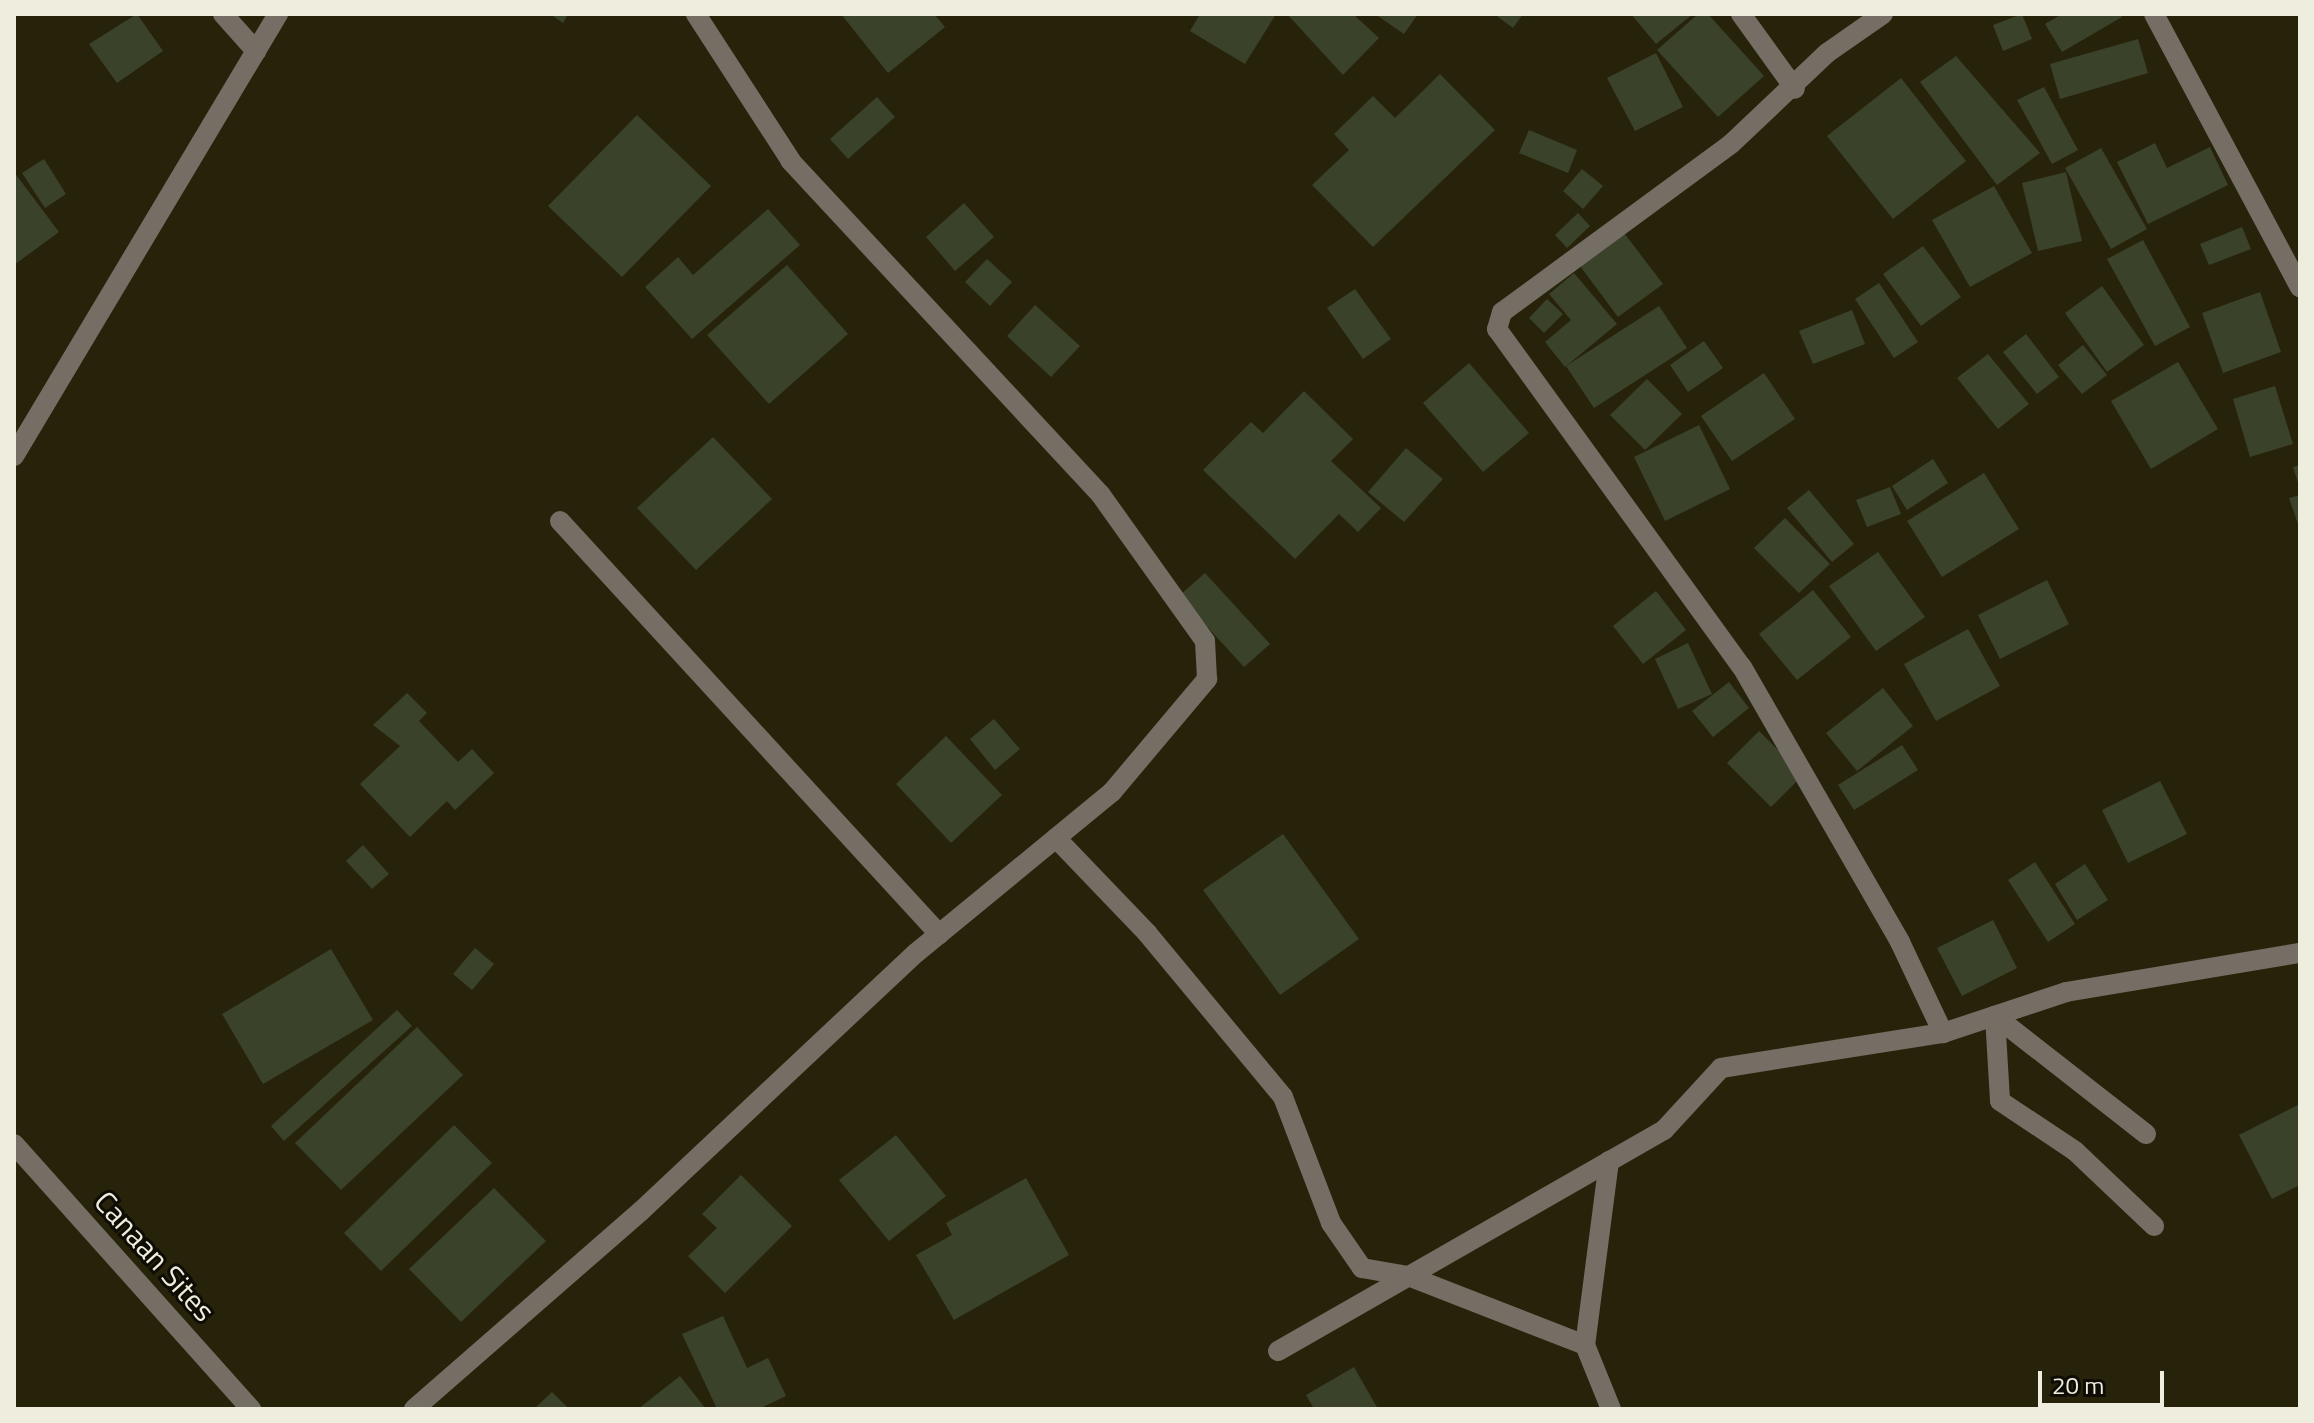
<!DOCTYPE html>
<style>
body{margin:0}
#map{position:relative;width:2314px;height:1423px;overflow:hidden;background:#27230a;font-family:"Titillium Web",sans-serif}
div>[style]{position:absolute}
.building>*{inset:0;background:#3a422a}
.minor>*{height:20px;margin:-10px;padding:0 10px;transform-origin:10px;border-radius:10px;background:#756e64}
span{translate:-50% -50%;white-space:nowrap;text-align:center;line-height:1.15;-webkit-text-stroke:6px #0e0c04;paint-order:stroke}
.street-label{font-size:30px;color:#efedde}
.frame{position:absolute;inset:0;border:16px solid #efedde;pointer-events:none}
.scale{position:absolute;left:2038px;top:1371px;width:126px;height:36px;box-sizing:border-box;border:4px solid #efedde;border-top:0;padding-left:10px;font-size:24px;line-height:28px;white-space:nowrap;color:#efedde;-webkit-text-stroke:6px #0e0c04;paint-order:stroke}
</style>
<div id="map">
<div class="building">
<div style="clip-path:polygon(137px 14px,163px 51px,117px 83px,89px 44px)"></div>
<div style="clip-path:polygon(550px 14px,568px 14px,563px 23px)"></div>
<div style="clip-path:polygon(841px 14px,934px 14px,945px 27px,888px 73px)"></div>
<div style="clip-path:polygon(1200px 14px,1276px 14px,1245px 64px,1190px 31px)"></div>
<div style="clip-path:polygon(1287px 14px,1353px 14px,1379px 38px,1343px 75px)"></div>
<div style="clip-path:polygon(1375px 14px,1418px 14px,1404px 34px)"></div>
<div style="clip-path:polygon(1494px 14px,1523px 14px,1513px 28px)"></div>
<div style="clip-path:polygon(1631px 14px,1693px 14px,1656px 44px)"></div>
<div style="clip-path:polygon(1698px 14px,1708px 14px,1764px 76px,1718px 117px,1657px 50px)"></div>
<div style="clip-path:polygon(2022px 14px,2032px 39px,2003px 51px,1993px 25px)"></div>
<div style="clip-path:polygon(2062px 14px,2120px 14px,2122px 17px,2062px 52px,2045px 24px)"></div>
<div style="clip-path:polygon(2138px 39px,2148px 73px,2060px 99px,2050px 64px)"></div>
<div style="clip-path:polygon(1656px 53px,1683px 107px,1635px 131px,1607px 78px)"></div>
<div style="clip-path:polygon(1956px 56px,2040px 153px,1997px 185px,1920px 82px)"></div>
<div style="clip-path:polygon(1440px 74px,1495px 130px,1373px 247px,1312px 185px,1349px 150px,1334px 134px,1373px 96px,1395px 118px)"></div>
<div style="clip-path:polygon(1901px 78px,1966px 161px,1893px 219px,1827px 136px)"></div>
<div style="clip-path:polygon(2044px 87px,2078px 150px,2052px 164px,2017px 100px)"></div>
<div style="clip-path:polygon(877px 97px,895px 117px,848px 159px,830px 139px)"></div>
<div style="clip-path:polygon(637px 115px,711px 186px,622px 277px,548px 206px)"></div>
<div style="clip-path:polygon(1529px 130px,1577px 150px,1568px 173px,1519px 153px)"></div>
<div style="clip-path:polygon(2155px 143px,2167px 168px,2210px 147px,2228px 185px,2148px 224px,2117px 162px)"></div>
<div style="clip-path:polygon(2101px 148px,2147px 229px,2111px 249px,2065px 168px)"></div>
<div style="clip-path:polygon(44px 159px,66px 194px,45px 208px,22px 173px)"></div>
<div style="clip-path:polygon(1582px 169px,1603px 186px,1583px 209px,1563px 191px)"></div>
<div style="clip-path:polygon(14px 172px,59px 232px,14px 265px)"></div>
<div style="clip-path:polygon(2066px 172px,2082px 241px,2038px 251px,2022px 183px)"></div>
<div style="clip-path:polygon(1994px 186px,2032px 253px,1970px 287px,1932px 220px)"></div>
<div style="clip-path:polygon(964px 203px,994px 237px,955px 271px,926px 237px)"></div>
<div style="clip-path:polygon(768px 209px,800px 245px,692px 339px,645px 287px,678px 257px,693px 275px)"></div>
<div style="clip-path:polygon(1578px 213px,1590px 226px,1567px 248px,1555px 235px)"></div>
<div style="clip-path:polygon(2242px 227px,2251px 249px,2209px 265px,2200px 244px)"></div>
<div style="clip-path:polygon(1621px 229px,1663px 284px,1618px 317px,1577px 262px)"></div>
<div style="clip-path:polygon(2143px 240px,2190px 327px,2155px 346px,2107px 259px)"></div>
<div style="clip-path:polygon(1923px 246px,1961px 297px,1921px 326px,1883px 274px)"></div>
<div style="clip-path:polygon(987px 259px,1012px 282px,990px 306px,965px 282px)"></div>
<div style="clip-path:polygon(787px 265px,848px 334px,769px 404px,707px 335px)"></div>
<div style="clip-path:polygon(1574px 273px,1617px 324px,1565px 367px,1545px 342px,1571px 320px,1549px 294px)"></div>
<div style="clip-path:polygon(1879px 283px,1918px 342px,1894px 358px,1855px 299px)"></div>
<div style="clip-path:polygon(2102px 286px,2144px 345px,2107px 372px,2065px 313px)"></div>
<div style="clip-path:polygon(1355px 289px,1391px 339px,1363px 359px,1327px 308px)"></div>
<div style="clip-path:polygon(2260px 292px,2281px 352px,2223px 373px,2202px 313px)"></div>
<div style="clip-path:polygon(1547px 299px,1563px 314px,1544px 333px,1529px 318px)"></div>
<div style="clip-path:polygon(1035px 305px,1080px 346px,1051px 377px,1007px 336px)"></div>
<div style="clip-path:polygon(1659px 306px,1687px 348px,1594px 408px,1566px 366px)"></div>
<div style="clip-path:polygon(1852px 310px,1865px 344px,1813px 364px,1799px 331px)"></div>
<div style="clip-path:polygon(2026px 334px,2059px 377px,2037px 394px,2003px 352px)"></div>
<div style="clip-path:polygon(1704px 341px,1723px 368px,1688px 392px,1670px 365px)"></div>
<div style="clip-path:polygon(2083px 345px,2107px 375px,2082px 394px,2058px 365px)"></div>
<div style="clip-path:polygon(1988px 354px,2029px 404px,1998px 429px,1957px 378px)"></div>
<div style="clip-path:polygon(2178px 362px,2218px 429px,2151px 469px,2111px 401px)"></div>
<div style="clip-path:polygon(1469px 363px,1529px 433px,1483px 472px,1423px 403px)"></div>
<div style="clip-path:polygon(1764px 373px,1795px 419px,1732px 461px,1701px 416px)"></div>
<div style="clip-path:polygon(1647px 379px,1682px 414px,1645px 450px,1610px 415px)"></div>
<div style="clip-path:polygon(2275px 386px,2293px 444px,2250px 457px,2233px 399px)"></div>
<div style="clip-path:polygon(1304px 391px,1353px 439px,1331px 461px,1381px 508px,1358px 532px,1339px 514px,1295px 559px,1203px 470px,1251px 422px,1263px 433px)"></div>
<div style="clip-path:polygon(1699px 425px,1730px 489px,1665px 521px,1634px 457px)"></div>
<div style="clip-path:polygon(713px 437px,772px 499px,696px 570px,637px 508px)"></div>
<div style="clip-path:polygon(1406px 448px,1443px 479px,1404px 522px,1368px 492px)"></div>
<div style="clip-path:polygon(1933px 459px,1948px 483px,1907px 510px,1892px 486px)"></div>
<div style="clip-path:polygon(2300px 465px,2300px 486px,2299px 486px,2293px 467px)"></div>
<div style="clip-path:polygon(1984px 473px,2019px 529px,1942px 577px,1907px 521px)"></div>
<div style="clip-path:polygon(1890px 487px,1901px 514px,1867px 527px,1856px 500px)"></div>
<div style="clip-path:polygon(1809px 490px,1854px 544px,1832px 562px,1787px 508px)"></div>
<div style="clip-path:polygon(2300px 495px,2300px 530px,2289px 498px)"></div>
<div style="clip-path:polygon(1785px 518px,1830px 564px,1799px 593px,1754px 548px)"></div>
<div style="clip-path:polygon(1878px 552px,1925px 617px,1876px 651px,1829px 586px)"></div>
<div style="clip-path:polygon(1205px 573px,1270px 644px,1244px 667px,1179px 596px)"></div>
<div style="clip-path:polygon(2047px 580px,2069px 624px,2000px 659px,1978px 615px)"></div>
<div style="clip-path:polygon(1813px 590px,1851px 637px,1797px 680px,1759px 634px)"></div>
<div style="clip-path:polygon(1656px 591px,1686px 630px,1643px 664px,1613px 626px)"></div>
<div style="clip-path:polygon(1968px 629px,2000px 686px,1936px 721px,1904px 664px)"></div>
<div style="clip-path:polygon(1688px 643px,1712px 694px,1678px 709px,1655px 659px)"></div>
<div style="clip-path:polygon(1729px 682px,1749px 708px,1713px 737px,1692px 711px)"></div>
<div style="clip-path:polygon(1883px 688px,1913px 726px,1857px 771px,1826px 733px)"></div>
<div style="clip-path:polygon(407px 693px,427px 713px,419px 721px,458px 762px,472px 749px,494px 773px,455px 810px,447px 801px,410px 837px,360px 784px,400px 746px,373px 725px)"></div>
<div style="clip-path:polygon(994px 719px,1020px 749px,995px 770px,970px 739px)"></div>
<div style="clip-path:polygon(1759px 731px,1803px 775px,1771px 807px,1727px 763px)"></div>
<div style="clip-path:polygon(946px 736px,1002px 795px,951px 843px,896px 784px)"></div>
<div style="clip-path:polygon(1902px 745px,1918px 770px,1854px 810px,1838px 785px)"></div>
<div style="clip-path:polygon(2160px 781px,2187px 834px,2128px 863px,2102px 810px)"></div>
<div style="clip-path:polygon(1283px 834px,1359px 939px,1280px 995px,1203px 890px)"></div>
<div style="clip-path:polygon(363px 845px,389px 874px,372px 889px,346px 861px)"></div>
<div style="clip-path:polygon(2035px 862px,2075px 924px,2048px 942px,2008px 880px)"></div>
<div style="clip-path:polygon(2085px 864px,2108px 900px,2077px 920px,2055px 884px)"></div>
<div style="clip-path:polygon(1993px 920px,2017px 968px,1962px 996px,1937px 948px)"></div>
<div style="clip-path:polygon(475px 948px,494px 964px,472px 990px,453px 974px)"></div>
<div style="clip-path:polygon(331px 949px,373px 1020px,263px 1084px,222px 1014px)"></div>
<div style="clip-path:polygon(397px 1010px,412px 1026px,284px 1141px,271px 1126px)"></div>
<div style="clip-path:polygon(417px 1027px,463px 1075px,341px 1190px,295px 1143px)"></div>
<div style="clip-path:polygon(2300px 1104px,2300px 1185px,2272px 1199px,2239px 1135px)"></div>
<div style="clip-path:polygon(454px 1125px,492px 1163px,381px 1271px,344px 1233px)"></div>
<div style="clip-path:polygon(896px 1135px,946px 1196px,889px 1241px,839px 1180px)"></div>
<div style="clip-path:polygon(741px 1175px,792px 1226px,725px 1293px,688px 1256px,717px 1228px,702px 1214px)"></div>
<div style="clip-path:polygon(1026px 1178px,1069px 1255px,954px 1320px,916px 1255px,952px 1235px,946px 1223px)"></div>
<div style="clip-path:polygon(494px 1188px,546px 1241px,461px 1322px,409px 1269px)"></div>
<div style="clip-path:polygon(723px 1316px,747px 1368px,768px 1358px,786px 1396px,759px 1409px,717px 1409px,682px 1334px)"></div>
<div style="clip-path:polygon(1354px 1367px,1378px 1409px,1314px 1409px,1306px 1395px)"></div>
<div style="clip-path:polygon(680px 1376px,706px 1409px,638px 1409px)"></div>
<div style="clip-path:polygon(552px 1392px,569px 1409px,534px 1409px)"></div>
</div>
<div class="minor">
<div style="left:223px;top:14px;width:50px;rotate:48.3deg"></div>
<div style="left:1741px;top:14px;width:92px;rotate:54.2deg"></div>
<div style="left:1883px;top:14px;width:68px;rotate:145.1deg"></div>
<div style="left:1827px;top:53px;width:132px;rotate:136.5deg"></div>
<div style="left:1731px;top:144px;width:284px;rotate:143.7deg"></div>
<div style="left:1502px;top:312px;width:18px;rotate:106deg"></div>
<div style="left:1497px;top:329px;width:417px;rotate:54.1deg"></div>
<div style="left:1742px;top:667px;width:317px;rotate:60.1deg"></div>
<div style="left:1900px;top:942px;width:101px;rotate:64.7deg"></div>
<div style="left:2154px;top:14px;width:310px;rotate:61.9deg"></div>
<div style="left:14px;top:456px;width:515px;rotate:-59.15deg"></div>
<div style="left:560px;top:521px;width:561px;rotate:47.46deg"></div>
<div style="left:1056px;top:838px;width:132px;rotate:46.2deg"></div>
<div style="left:1147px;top:933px;width:213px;rotate:50.3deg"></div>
<div style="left:1283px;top:1097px;width:135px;rotate:69.1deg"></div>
<div style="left:1331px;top:1223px;width:55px;rotate:55.4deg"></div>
<div style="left:1362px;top:1268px;width:47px;rotate:9.9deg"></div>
<div style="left:1408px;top:1276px;width:190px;rotate:21.3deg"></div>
<div style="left:2146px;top:1134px;width:192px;rotate:-142deg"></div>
<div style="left:1995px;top:1016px;width:85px;rotate:86.6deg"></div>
<div style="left:2000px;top:1101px;width:90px;rotate:33.7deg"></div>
<div style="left:2075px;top:1151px;width:109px;rotate:43.5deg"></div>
<div style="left:14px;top:1144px;width:356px;rotate:48.2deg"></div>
<div style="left:1609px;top:1161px;width:186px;rotate:97.4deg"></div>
<div style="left:1585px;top:1345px;width:69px;rotate:67.9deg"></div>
<div style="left:1278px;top:1351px;width:445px;rotate:-29.8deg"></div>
<div style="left:1664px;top:1130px;width:84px;rotate:-47.4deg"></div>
<div style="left:1721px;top:1068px;width:225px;rotate:-9deg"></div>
<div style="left:1943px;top:1033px;width:130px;rotate:-18.4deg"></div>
<div style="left:2066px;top:992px;width:237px;rotate:-9.5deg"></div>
<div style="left:414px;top:1409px;width:301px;rotate:-41.1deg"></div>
<div style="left:641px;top:1211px;width:377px;rotate:-43.2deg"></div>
<div style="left:916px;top:953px;width:254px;rotate:-39.4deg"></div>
<div style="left:1112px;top:792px;width:148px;rotate:-49.9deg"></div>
<div style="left:1207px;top:679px;width:38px;rotate:-93deg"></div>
<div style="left:1205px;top:641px;width:179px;rotate:-125.5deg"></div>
<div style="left:1101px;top:495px;width:456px;rotate:-132.9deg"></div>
<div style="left:791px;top:161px;width:175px;rotate:-122.9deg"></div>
</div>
<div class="street-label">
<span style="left:155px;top:1256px;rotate:48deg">Canaan Sites</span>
</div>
<div class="frame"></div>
<div class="scale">20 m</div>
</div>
